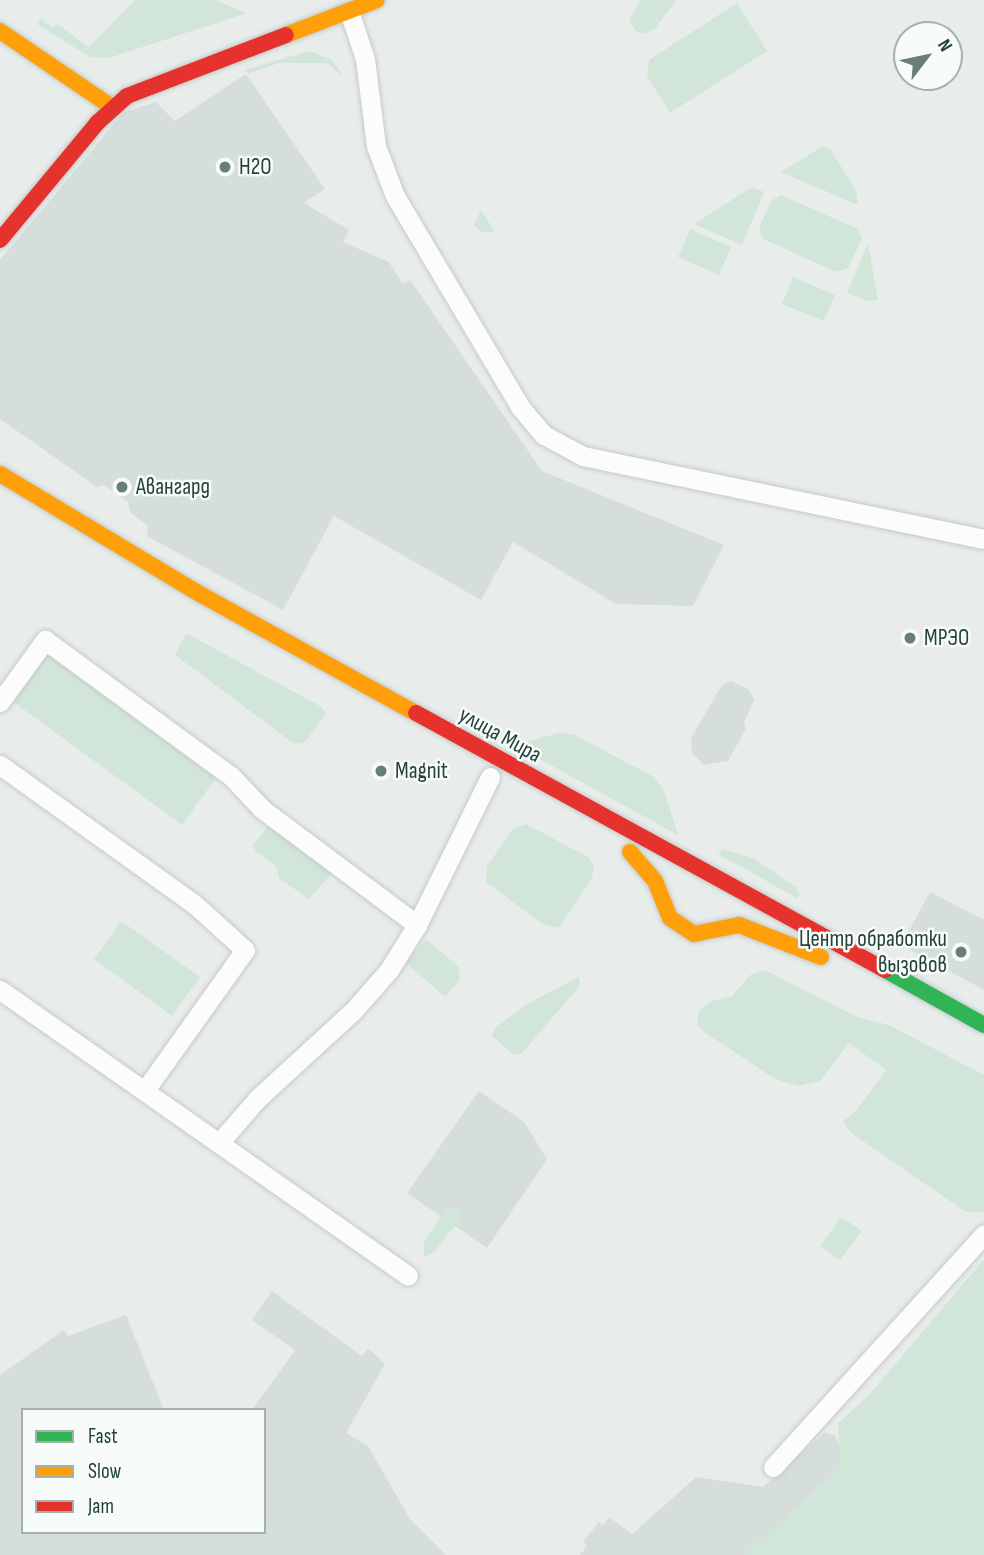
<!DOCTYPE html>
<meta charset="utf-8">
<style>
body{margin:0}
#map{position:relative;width:984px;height:1555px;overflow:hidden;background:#e8edeb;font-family:"Sofia Sans Condensed",sans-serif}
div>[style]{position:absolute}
.built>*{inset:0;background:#d6dedb}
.green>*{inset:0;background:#d1e6d8}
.roads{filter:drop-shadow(0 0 2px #c5cac8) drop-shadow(0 0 2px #c5cac8)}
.street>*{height:19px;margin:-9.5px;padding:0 9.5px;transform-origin:9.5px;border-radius:9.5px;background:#fcfcfc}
.fast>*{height:16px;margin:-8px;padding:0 8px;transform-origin:8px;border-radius:8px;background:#30b455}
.slow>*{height:16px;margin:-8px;padding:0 8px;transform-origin:8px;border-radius:8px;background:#ff9f0a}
.jam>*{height:16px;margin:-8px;padding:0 8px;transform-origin:8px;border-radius:8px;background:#e5322d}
.dots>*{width:19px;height:19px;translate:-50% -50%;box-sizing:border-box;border:4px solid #f7fbf9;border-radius:50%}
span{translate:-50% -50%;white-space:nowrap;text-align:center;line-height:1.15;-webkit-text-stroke:5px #f7fbf9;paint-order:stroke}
.poi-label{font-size:23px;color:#24423a}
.left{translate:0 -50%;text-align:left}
.right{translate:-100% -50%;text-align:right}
.street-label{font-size:23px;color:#24423a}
.legend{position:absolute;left:21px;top:1408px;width:245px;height:126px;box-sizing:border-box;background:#f7fbf9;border:2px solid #a3b1ad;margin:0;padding:9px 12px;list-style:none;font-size:21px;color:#24423a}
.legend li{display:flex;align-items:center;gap:14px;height:35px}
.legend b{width:35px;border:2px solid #a3b1ad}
.north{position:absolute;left:893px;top:21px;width:70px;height:70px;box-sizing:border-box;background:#f7fbf9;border:2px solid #a3b1ad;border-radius:50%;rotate:58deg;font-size:19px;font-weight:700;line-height:28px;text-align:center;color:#24423a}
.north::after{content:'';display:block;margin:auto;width:24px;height:32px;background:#697e78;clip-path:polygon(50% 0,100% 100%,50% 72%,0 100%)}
</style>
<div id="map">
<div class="built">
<div style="clip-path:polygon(246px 74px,325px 189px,304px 203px,349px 230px,343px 242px,389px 262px,402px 283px,411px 281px,542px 471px,724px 545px,693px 606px,616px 604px,513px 542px,481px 600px,334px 516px,283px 610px,147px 536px,148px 526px,130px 512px,128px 502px,104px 485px,97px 487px,0 419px,0 260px,124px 112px,156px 102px,175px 121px)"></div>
<div style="clip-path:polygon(731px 681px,749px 690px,754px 700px,744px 722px,746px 729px,728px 761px,704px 765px,692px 753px,691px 738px,722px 685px)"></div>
<div style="clip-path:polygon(930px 892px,984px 920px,984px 990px,901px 945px)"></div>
<div style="clip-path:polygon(479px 1091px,524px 1122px,547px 1159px,487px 1248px,407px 1193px)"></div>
<div style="clip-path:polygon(272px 1291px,362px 1356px,368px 1348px,385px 1364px,346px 1433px,368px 1446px,410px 1519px,446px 1555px,0 1555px,0 1375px,64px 1330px,68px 1336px,126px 1315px,164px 1410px,23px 1410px,23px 1532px,264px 1532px,264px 1410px,252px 1410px,295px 1350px,252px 1320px)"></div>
<div style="clip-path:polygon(824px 1433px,835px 1435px,842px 1455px,840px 1468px,745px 1555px,580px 1555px,587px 1546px,583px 1542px,599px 1522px,603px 1525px,609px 1517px,632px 1534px,696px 1477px,763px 1487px)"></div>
</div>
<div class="green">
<div style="clip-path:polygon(135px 0,215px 0,247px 13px,109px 58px,90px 57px,37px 24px,41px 19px,53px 28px,57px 24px,89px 47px)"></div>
<div style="clip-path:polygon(640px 0,676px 0,654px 30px,643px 34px,634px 30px,629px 19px)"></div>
<div style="clip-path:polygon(737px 3px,767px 51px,670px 113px,647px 76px,649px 60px)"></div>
<div style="clip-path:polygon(309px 51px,331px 59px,344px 77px,327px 63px,279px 63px,248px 74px,245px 70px)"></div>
<div style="clip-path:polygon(823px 146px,830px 149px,856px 190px,858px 205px,781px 172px)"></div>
<div style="clip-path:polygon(752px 187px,764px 192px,742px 245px,694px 224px)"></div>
<div style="clip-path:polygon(781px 195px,858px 229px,862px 238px,848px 268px,836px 272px,763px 239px,759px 228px,771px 201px)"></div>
<div style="clip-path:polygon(481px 210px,495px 232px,481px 232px,474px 225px)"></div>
<div style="clip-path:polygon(690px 229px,731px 247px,719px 275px,678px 257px)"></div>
<div style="clip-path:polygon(868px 243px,878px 300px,867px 301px,847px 293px)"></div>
<div style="clip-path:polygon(793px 277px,835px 295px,824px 321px,782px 304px)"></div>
<div style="clip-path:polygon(186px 633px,322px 707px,326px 714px,305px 742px,294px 744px,175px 655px)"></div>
<div style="clip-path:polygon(47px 653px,216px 778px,182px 825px,12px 701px)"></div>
<div style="clip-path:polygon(558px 733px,573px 734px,654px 777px,664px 790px,678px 835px,521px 749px,527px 742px)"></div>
<div style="clip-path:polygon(526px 824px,588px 857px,594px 866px,592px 878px,559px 928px,542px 924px,486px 882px,487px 866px,513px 829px)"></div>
<div style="clip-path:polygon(269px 825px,333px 872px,309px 899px,279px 878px,276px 866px,256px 852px,253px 845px)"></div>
<div style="clip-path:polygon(723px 849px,753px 858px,796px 887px,800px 896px,797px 898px,718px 854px)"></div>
<div style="clip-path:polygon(121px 921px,200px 977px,172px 1016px,94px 959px)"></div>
<div style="clip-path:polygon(426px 939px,459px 967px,459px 981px,445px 997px,406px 963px)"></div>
<div style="clip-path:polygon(765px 970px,857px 1017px,889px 1025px,984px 1075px,984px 1212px,966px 1212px,851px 1133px,843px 1121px,855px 1112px,886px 1070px,849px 1043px,820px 1081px,798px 1086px,775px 1079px,704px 1032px,697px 1024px,699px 1010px,711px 1001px,732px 996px,750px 975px)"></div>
<div style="clip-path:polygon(579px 977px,580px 986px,521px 1054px,513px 1054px,492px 1036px,496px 1027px,527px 1004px)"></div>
<div style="clip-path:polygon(447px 1207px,460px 1212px,458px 1222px,434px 1252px,424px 1257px,424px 1242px)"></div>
<div style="clip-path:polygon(841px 1217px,862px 1231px,840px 1260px,820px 1246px)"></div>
<div style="clip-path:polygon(984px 1259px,984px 1555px,745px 1555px,840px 1468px,838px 1423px,868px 1396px)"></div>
</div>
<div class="roads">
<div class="street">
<div style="left:350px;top:14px;width:47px;rotate:71.6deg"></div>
<div style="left:365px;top:59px;width:88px;rotate:82.8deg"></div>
<div style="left:376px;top:146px;width:53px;rotate:69.2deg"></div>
<div style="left:395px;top:196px;width:247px;rotate:59.3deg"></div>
<div style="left:521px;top:408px;width:35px;rotate:50deg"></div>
<div style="left:544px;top:435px;width:44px;rotate:28.3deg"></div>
<div style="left:583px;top:456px;width:409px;rotate:11.7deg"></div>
<div style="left:0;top:702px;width:77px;rotate:-54deg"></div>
<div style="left:45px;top:640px;width:230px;rotate:36.2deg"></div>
<div style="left:231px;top:776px;width:45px;rotate:46.8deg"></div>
<div style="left:262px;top:809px;width:194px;rotate:36.8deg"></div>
<div style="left:0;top:765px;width:237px;rotate:35.6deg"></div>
<div style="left:193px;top:903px;width:70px;rotate:42.1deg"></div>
<div style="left:245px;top:950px;width:171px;rotate:125.5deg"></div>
<div style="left:0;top:990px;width:498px;rotate:35deg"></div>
<div style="left:219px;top:1143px;width:60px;rotate:-49.1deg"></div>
<div style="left:258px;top:1098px;width:129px;rotate:-42.5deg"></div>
<div style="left:353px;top:1011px;width:55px;rotate:-48.7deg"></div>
<div style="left:389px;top:970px;width:53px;rotate:-58.1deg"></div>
<div style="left:417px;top:925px;width:165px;rotate:-63.7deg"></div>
<div style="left:773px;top:1467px;width:314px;rotate:-47.8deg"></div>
</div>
<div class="fast">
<div style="left:885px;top:970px;width:113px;rotate:29.1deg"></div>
</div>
<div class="slow">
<div style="left:0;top:31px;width:135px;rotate:34.2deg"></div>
<div style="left:286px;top:35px;width:97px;rotate:-21deg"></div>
<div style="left:0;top:474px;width:233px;rotate:31deg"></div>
<div style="left:200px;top:594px;width:247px;rotate:28.9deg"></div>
<div style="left:630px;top:852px;width:38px;rotate:49deg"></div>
<div style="left:655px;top:881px;width:40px;rotate:68deg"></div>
<div style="left:670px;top:918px;width:29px;rotate:34deg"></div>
<div style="left:694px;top:934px;width:46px;rotate:-11.3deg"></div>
<div style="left:739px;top:925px;width:88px;rotate:21.3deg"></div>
</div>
<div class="jam">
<div style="left:0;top:240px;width:152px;rotate:-50.3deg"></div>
<div style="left:97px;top:123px;width:40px;rotate:-42deg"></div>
<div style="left:127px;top:96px;width:170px;rotate:-21deg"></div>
<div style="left:416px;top:713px;width:535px;rotate:28.72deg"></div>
</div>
</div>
<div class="dots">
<div style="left:225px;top:167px;background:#697e78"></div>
<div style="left:122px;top:487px;background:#697e78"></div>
<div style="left:910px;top:638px;background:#697e78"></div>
<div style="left:381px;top:771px;background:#697e78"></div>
<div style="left:961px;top:952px;background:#697e78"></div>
</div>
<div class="poi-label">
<span class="left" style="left:239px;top:167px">H2O</span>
<span class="left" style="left:136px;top:487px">Авангард</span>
<span class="left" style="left:924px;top:638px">МРЭО</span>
<span class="left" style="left:395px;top:771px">Magnit</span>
<span class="right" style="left:947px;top:952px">Центр обработки<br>вызовов</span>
</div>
<div class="street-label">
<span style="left:500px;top:735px;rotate:29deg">улица Мира</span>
</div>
<ul class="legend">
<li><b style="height:9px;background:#30b455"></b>Fast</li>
<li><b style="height:9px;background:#ff9f0a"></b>Slow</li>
<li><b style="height:9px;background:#e5322d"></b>Jam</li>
</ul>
<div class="north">N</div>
</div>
